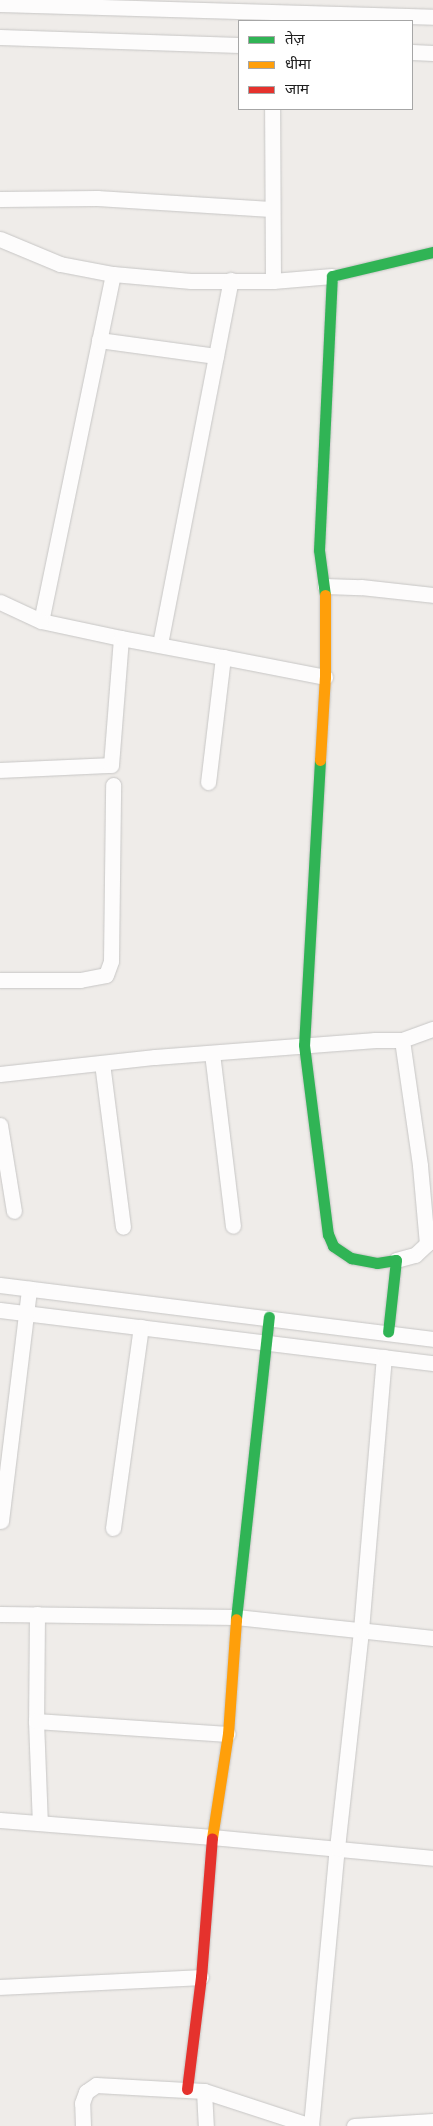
<!DOCTYPE html>
<meta charset="utf-8">
<style>
body{margin:0}
#map{position:relative;width:433px;height:2126px;overflow:hidden;background:#efece9;font-family:"IBM Plex Sans","Noto Sans Devanagari",sans-serif}
div>[style]{position:absolute}
.roads{filter:drop-shadow(0 0 1px #c7c6c5) drop-shadow(0 0 1px #c7c6c5)}
.street>*{height:15px;margin:-7.5px;padding:0 7.5px;transform-origin:7.5px;border-radius:7.5px;background:#fdfcfc}
.fast>*{height:11px;margin:-5.5px;padding:0 5.5px;transform-origin:5.5px;border-radius:5.5px;background:#30b455}
.slow>*{height:11px;margin:-5.5px;padding:0 5.5px;transform-origin:5.5px;border-radius:5.5px;background:#ff9f0a}
.jam>*{height:11px;margin:-5.5px;padding:0 5.5px;transform-origin:5.5px;border-radius:5.5px;background:#e5322d}
span{translate:-50% -50%;white-space:nowrap;text-align:center;line-height:1.15;-webkit-text-stroke:4px #fff;paint-order:stroke}
.legend{position:absolute;left:238px;top:20px;width:175px;height:90px;box-sizing:border-box;background:#fff;border:1px solid #a6a6a6;margin:0;padding:6px 9px;list-style:none;font-size:15px;color:#202020}
.legend li{display:flex;align-items:center;gap:10px;height:25px}
.legend b{width:25px;border:1px solid #a6a6a6}
</style>
<div id="map">
<div class="roads">
<div class="street">
<div style="left:0;top:4px;width:433px;rotate:1.7deg"></div>
<div style="left:0;top:37px;width:239px;rotate:1.9deg"></div>
<div style="left:412px;top:52px;width:21px;rotate:3deg"></div>
<div style="left:0;top:199px;width:97px;rotate:-0.6deg"></div>
<div style="left:97px;top:198px;width:174px;rotate:3.6deg"></div>
<div style="left:0;top:239px;width:65px;rotate:22.6deg"></div>
<div style="left:60px;top:264px;width:54px;rotate:10.7deg"></div>
<div style="left:113px;top:274px;width:78px;rotate:5.1deg"></div>
<div style="left:191px;top:281px;width:82px"></div>
<div style="left:273px;top:281px;width:172px;rotate:-90.3deg"></div>
<div style="left:113px;top:274px;width:354px;rotate:101.7deg"></div>
<div style="left:41px;top:621px;width:82px;rotate:12deg"></div>
<div style="left:273px;top:281px;width:59px;rotate:-4.8deg"></div>
<div style="left:99px;top:340px;width:118px;rotate:7.8deg"></div>
<div style="left:325px;top:586px;width:36px;rotate:2deg"></div>
<div style="left:361px;top:587px;width:72px;rotate:6.3deg"></div>
<div style="left:0;top:602px;width:45px;rotate:24.9deg"></div>
<div style="left:160px;top:644px;width:371px;rotate:-79deg"></div>
<div style="left:223px;top:657px;width:104px;rotate:11.1deg"></div>
<div style="left:0;top:770px;width:111px;rotate:-2.6deg"></div>
<div style="left:111px;top:765px;width:127px;rotate:-85.5deg"></div>
<div style="left:121px;top:638px;width:104px;rotate:10.6deg"></div>
<div style="left:223px;top:657px;width:126px;rotate:96.8deg"></div>
<div style="left:0;top:980px;width:80px"></div>
<div style="left:80px;top:980px;width:26px;rotate:-11deg"></div>
<div style="left:106px;top:975px;width:15px;rotate:-70deg"></div>
<div style="left:111px;top:961px;width:176px;rotate:-89.3deg"></div>
<div style="left:212px;top:1053px;width:174px;rotate:83.1deg"></div>
<div style="left:102px;top:1063px;width:165px;rotate:82.7deg"></div>
<div style="left:0;top:1074px;width:156px;rotate:-6.3deg"></div>
<div style="left:155px;top:1057px;width:221px;rotate:-4.4deg"></div>
<div style="left:375px;top:1040px;width:27px"></div>
<div style="left:402px;top:1040px;width:33px;rotate:-20deg"></div>
<div style="left:0;top:1125px;width:87px;rotate:80.8deg"></div>
<div style="left:396px;top:1260px;width:20px;rotate:-15deg"></div>
<div style="left:415px;top:1255px;width:16px;rotate:-43deg"></div>
<div style="left:427px;top:1244px;width:79px;rotate:-95.1deg"></div>
<div style="left:420px;top:1165px;width:126px;rotate:-98.2deg"></div>
<div style="left:0;top:1285px;width:436px;rotate:7.1deg"></div>
<div style="left:0;top:1310px;width:436px;rotate:7deg"></div>
<div style="left:1px;top:1521px;width:234px;rotate:-83.1deg"></div>
<div style="left:113px;top:1528px;width:203px;rotate:-82.1deg"></div>
<div style="left:0;top:1614px;width:236px;rotate:0.7deg"></div>
<div style="left:236px;top:1617px;width:198px;rotate:6.1deg"></div>
<div style="left:37px;top:1614px;width:107px;rotate:90.5deg"></div>
<div style="left:36px;top:1721px;width:102px;rotate:87.8deg"></div>
<div style="left:36px;top:1721px;width:192px;rotate:3.9deg"></div>
<div style="left:0;top:1820px;width:213px;rotate:4.6deg"></div>
<div style="left:212px;top:1837px;width:222px;rotate:5.4deg"></div>
<div style="left:0;top:1987px;width:201px;rotate:-2.8deg"></div>
<div style="left:204px;top:2091px;width:35px;rotate:87deg"></div>
<div style="left:83px;top:2126px;width:23px;rotate:-92deg"></div>
<div style="left:82px;top:2103px;width:12px;rotate:-70deg"></div>
<div style="left:86px;top:2092px;width:12px;rotate:-35deg"></div>
<div style="left:96px;top:2085px;width:108px;rotate:3.2deg"></div>
<div style="left:204px;top:2091px;width:113px;rotate:18.1deg"></div>
<div style="left:311px;top:2126px;width:279px;rotate:-84.7deg"></div>
<div style="left:337px;top:1848px;width:219px;rotate:-83.7deg"></div>
<div style="left:361px;top:1630px;width:274px;rotate:-85.2deg"></div>
<div style="left:354px;top:2126px;width:79px;rotate:-3.6deg"></div>
</div>
<div class="fast">
<div style="left:325px;top:595px;width:45px;rotate:-97.6deg"></div>
<div style="left:319px;top:550px;width:274px;rotate:-87.3deg"></div>
<div style="left:332px;top:276px;width:104px;rotate:-13.4deg"></div>
<div style="left:320px;top:760px;width:285px;rotate:93.2deg"></div>
<div style="left:304px;top:1045px;width:191px;rotate:82.8deg"></div>
<div style="left:328px;top:1234px;width:13px;rotate:67deg"></div>
<div style="left:333px;top:1246px;width:22px;rotate:34deg"></div>
<div style="left:351px;top:1258px;width:26px;rotate:11deg"></div>
<div style="left:377px;top:1263px;width:19px;rotate:-9deg"></div>
<div style="left:396px;top:1260px;width:72px;rotate:96.3deg"></div>
<div style="left:236px;top:1619px;width:304px;rotate:-83.8deg"></div>
</div>
<div class="slow">
<div style="left:320px;top:760px;width:83px;rotate:-86.6deg"></div>
<div style="left:325px;top:677px;width:82px;rotate:-90deg"></div>
<div style="left:212px;top:1838px;width:105px;rotate:-81.3deg"></div>
<div style="left:228px;top:1734px;width:115px;rotate:-86deg"></div>
</div>
<div class="jam">
<div style="left:187px;top:2089px;width:113px;rotate:-82.9deg"></div>
<div style="left:201px;top:1977px;width:139px;rotate:-85.5deg"></div>
</div>
</div>
<ul class="legend">
<li><b style="height:6px;background:#30b455"></b>तेज़</li>
<li><b style="height:6px;background:#ff9f0a"></b>धीमा</li>
<li><b style="height:6px;background:#e5322d"></b>जाम</li>
</ul>
</div>
